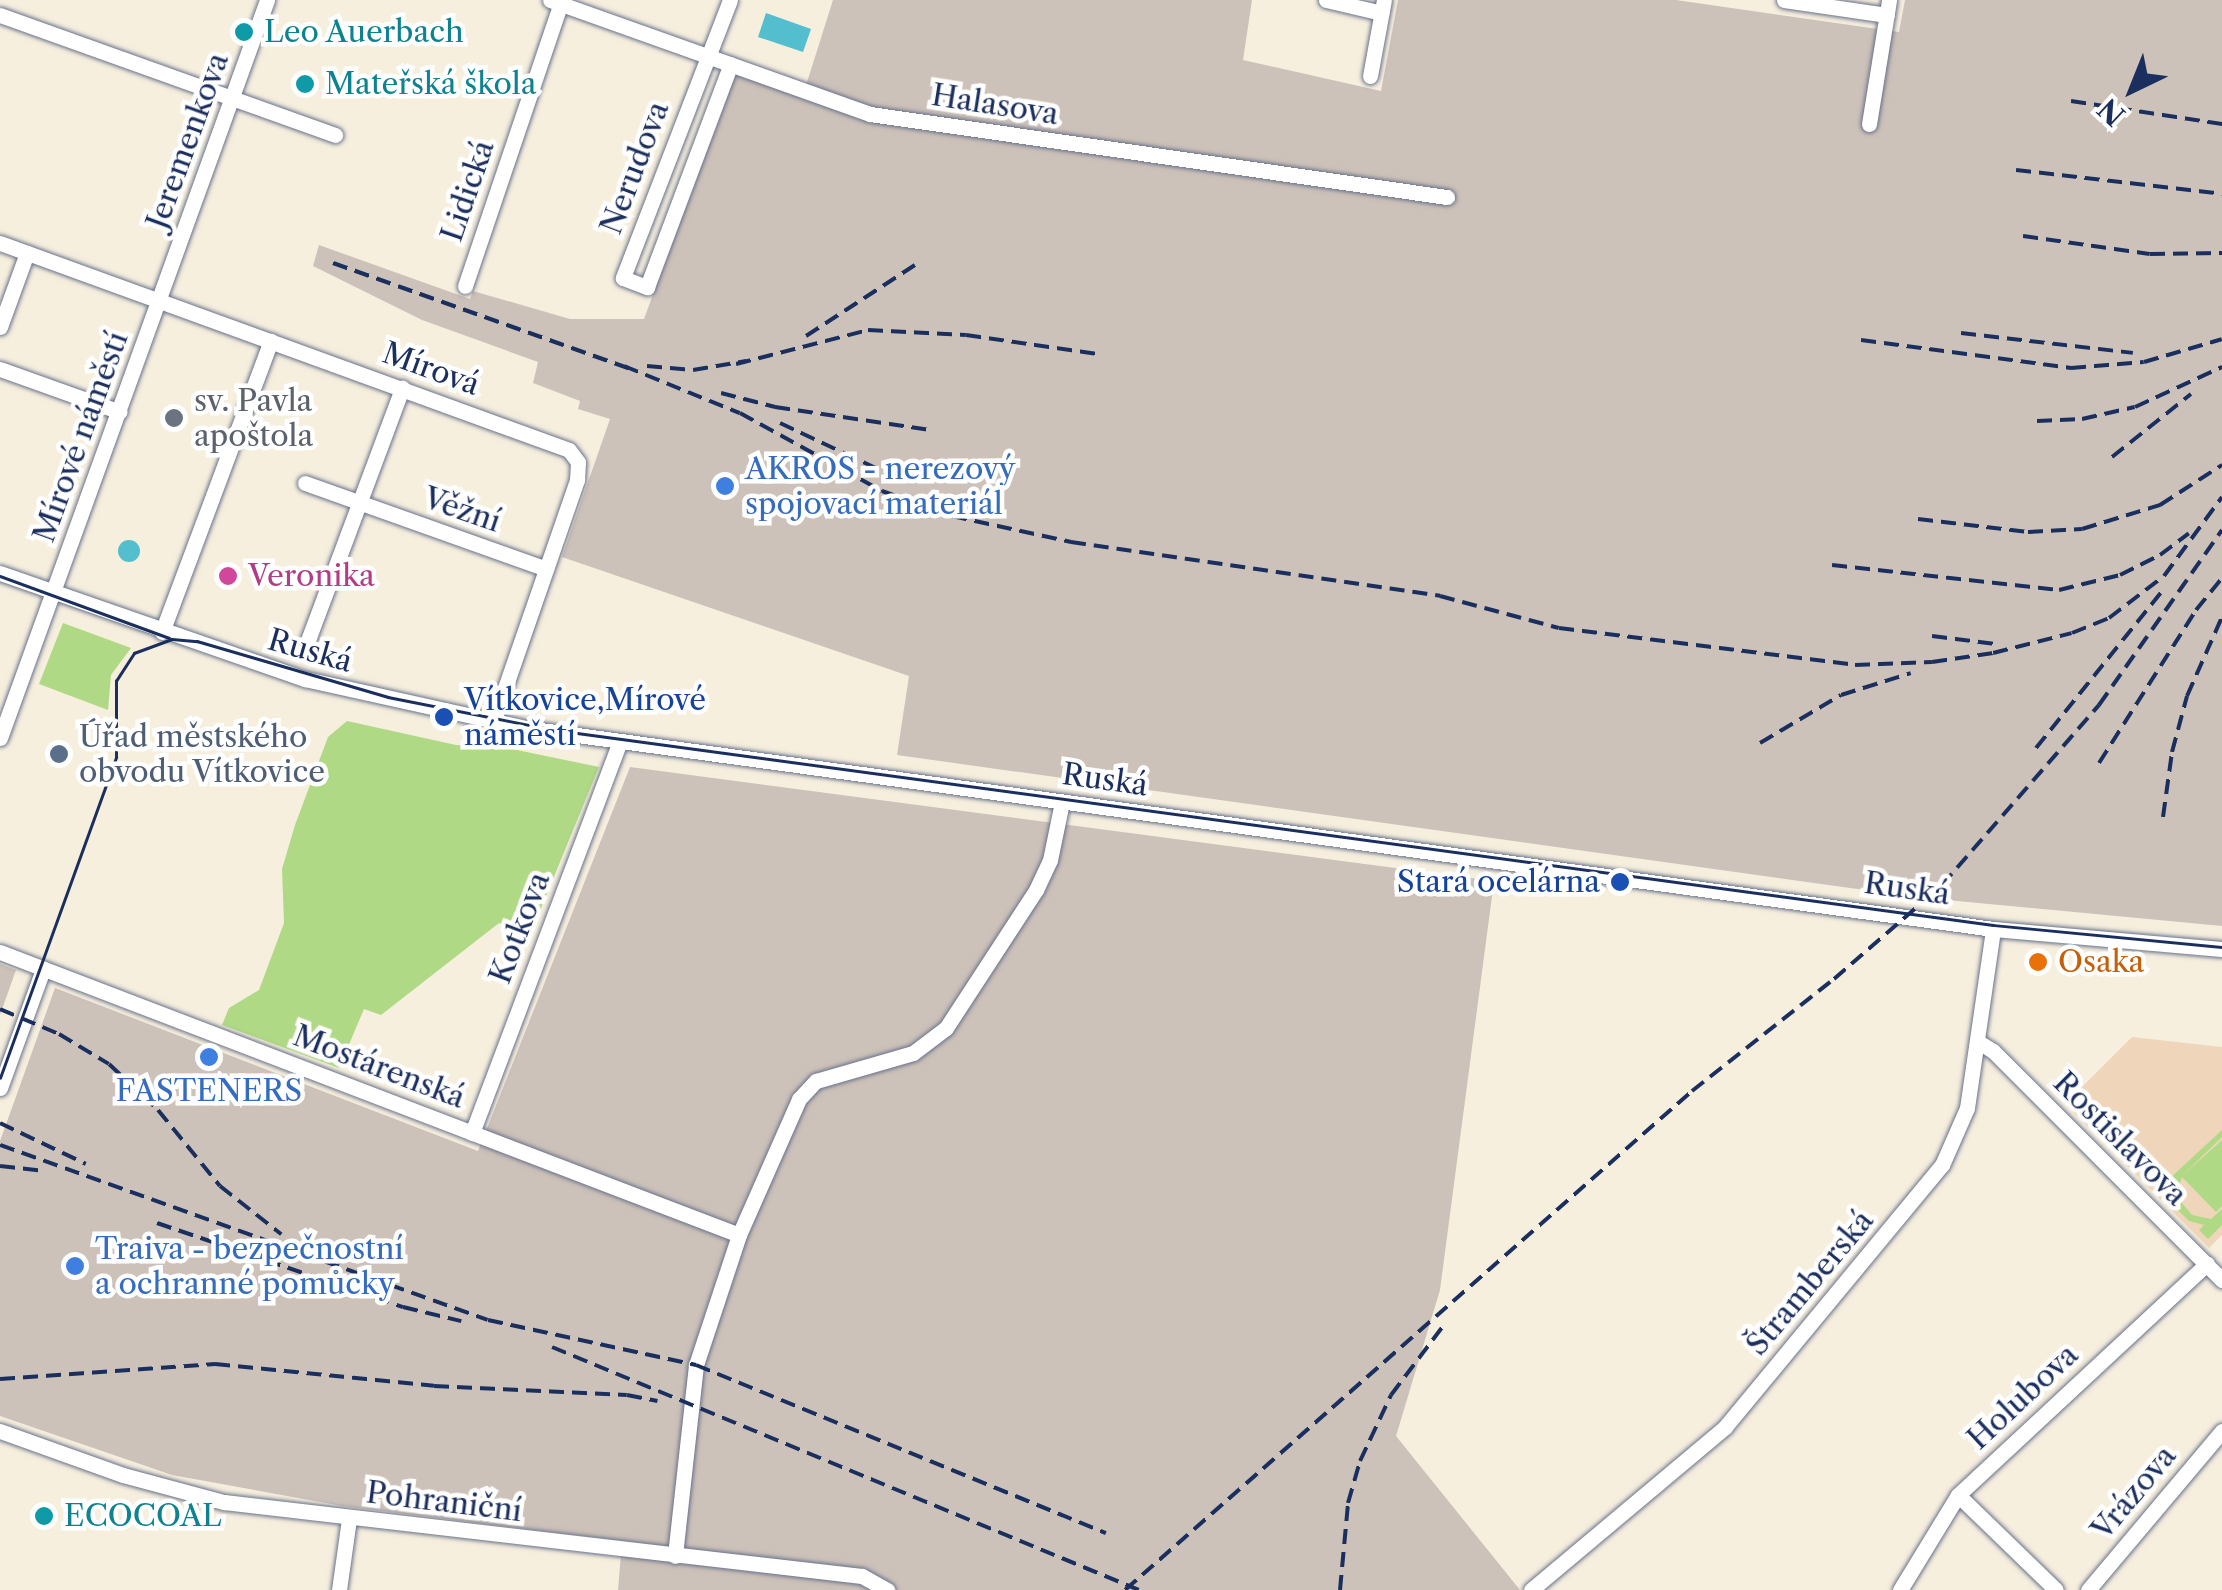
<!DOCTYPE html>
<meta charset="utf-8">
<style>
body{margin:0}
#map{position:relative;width:2222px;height:1590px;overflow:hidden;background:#f6efde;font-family:"Libre Caslon Text",serif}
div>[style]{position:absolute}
.built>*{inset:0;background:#efd6bb}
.industrial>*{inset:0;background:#cdc2b9}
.green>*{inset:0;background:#afd985}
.water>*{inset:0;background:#53bece}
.round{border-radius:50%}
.roads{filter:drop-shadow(0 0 2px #68728b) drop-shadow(0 0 2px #68728b)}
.minor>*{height:15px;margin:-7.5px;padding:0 7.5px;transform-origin:7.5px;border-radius:7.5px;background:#fff}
.tram>*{height:2.5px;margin:-1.25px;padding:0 1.25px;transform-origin:1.25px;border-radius:1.25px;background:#1b2f5e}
.rail>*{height:4px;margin-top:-2px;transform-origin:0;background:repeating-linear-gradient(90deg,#1b2f5e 0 15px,transparent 0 23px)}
.dots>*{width:28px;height:28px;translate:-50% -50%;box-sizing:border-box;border:5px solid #fff;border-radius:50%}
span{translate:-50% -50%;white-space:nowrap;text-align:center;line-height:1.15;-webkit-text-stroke:9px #fff;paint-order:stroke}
.culture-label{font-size:30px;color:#0d838f}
.left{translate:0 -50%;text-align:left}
.street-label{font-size:30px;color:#1b2f5e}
.worship-label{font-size:30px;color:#5b616d}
.shop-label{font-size:30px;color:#366cbe}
.hotel-label{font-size:30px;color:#b23c85}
.transit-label{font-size:30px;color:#164399}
.right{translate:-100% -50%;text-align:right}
.service-label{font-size:30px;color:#4e5e75}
.food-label{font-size:30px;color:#c56008}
.north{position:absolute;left:2082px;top:40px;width:100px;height:100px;-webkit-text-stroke:8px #fff;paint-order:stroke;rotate:223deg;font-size:28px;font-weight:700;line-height:40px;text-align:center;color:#1b2f5e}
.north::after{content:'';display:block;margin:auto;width:35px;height:45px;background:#1b2f5e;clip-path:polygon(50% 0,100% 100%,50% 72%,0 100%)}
</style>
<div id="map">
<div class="built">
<div style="clip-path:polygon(2132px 1037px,2222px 1047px,2222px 1235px,2209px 1248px,2065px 1104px)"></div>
</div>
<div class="industrial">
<div style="clip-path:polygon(833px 0,1252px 0,1243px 60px,1381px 91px,1398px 0,1676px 0,1899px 32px,1905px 0,2222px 0,2222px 926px,1915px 897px,897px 755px,909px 676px,562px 557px,610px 419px,578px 409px,580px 401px,533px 383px,538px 362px,422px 320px,313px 266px,319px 245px,470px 299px,473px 291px,570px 319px,644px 319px,733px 73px,802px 98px)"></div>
<div style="clip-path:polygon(630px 767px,1494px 881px,1440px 1290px,1396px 1436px,1520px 1590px,618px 1590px,622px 1541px,342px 1506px,172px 1475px,0 1416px,0 1141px,55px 988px,478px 1151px)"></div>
<div style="clip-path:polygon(0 964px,16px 970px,0 1015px)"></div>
</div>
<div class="green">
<div style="clip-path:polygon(63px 623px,131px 648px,111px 675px,108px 710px,39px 684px)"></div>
<div style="clip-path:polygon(347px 721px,456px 745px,512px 749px,599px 767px,530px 935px,499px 923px,381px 1015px,364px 1009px,339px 1068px,222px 1025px,229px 1008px,259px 990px,284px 923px,282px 869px,295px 825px,328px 737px)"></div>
<div style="clip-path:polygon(2222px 1130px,2222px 1137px,2182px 1176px,2222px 1140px,2222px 1206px,2216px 1212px,2182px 1177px,2179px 1186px,2181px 1202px,2192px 1215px,2211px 1219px,2222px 1209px,2222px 1225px,2208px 1239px,2199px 1230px,2204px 1225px,2189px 1221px,2178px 1210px,2172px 1194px,2175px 1180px,2169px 1179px)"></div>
</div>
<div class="water">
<div style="clip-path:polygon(766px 13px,811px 29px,803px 52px,758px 37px)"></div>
<div class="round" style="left:118px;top:540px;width:22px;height:22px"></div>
</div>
<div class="roads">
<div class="minor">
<div style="left:550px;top:0;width:340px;rotate:19.6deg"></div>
<div style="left:870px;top:114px;width:583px;rotate:8.19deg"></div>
<div style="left:730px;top:0;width:298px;rotate:111.1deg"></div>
<div style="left:623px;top:278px;width:26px;rotate:21deg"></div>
<div style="left:647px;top:287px;width:238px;rotate:-69.4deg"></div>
<div style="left:1326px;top:0;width:57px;rotate:13.1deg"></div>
<div style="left:1784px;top:0;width:104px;rotate:8.3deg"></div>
<div style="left:0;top:15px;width:356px;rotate:19.7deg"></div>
<div style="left:1370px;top:76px;width:77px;rotate:-79.6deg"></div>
<div style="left:1869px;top:124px;width:126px;rotate:-80.8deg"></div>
<div style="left:0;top:243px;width:605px;rotate:19.99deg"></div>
<div style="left:569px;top:450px;width:15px;rotate:53deg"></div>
<div style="left:578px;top:462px;width:18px;rotate:93deg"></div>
<div style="left:577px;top:480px;width:257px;rotate:109.1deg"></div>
<div style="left:465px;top:286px;width:302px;rotate:-71.3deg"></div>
<div style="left:0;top:327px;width:79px;rotate:-70deg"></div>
<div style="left:0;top:369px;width:127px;rotate:19.7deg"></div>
<div style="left:305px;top:483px;width:256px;rotate:19.6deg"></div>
<div style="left:0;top:573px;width:323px;rotate:19.2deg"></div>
<div style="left:305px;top:679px;width:226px;rotate:12.5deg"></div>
<div style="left:526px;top:728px;width:1481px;rotate:7.8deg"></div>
<div style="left:1993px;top:929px;width:230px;rotate:5deg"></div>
<div style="left:162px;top:632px;width:311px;rotate:-69.5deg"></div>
<div style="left:305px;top:648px;width:278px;rotate:-69.5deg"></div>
<div style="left:0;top:738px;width:785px;rotate:-70.11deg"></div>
<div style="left:0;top:952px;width:791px;rotate:20.95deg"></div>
<div style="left:739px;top:1235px;width:137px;rotate:108.3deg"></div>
<div style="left:696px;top:1365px;width:192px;rotate:96.3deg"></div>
<div style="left:1977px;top:1041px;width:19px;rotate:32deg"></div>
<div style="left:1993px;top:1051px;width:324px;rotate:45deg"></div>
<div style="left:0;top:1088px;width:127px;rotate:-70.1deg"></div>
<div style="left:472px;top:1133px;width:418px;rotate:-69.3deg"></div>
<div style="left:739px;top:1235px;width:149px;rotate:-66.2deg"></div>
<div style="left:799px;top:1099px;width:25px;rotate:-47deg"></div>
<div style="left:816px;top:1081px;width:101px;rotate:-16.1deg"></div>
<div style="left:913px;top:1053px;width:41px;rotate:-37.1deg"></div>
<div style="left:946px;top:1028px;width:165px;rotate:-56.9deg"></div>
<div style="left:1036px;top:890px;width:33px;rotate:-65deg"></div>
<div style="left:1050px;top:860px;width:59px;rotate:-78.3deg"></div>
<div style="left:0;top:1431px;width:131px;rotate:19.7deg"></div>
<div style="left:123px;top:1475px;width:105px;rotate:15deg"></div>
<div style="left:224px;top:1502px;width:642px;rotate:6.62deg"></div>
<div style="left:862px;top:1576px;width:29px;rotate:29deg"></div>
<div style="left:1958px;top:1495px;width:136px;rotate:44.1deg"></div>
<div style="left:339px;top:1590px;width:72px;rotate:-82deg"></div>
<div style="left:1531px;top:1590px;width:253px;rotate:-40deg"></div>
<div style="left:1725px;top:1427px;width:340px;rotate:-50.4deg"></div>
<div style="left:1942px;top:1165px;width:62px;rotate:-66.3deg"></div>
<div style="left:1967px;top:1108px;width:181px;rotate:-81.7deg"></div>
<div style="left:1900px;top:1590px;width:111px;rotate:-58.6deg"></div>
<div style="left:1958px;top:1495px;width:340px;rotate:-42.9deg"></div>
<div style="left:2088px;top:1590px;width:208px;rotate:-49.9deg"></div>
</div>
</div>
<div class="tram">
<div style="left:0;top:576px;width:180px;rotate:20.1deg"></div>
<div style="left:0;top:1078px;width:341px;rotate:-70.1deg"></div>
<div style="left:116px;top:757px;width:76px;rotate:-90deg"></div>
<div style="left:116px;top:681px;width:33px;rotate:-57deg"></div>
<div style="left:134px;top:653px;width:40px;rotate:-20.2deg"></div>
<div style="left:172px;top:639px;width:25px;rotate:5deg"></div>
<div style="left:197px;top:641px;width:199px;rotate:16.3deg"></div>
<div style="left:388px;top:697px;width:170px;rotate:11.2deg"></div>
<div style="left:555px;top:730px;width:1451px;rotate:7.72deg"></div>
<div style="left:1993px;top:925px;width:230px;rotate:5.5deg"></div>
</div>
<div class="rail">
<div style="left:2071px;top:101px;width:153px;rotate:8.7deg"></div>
<div style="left:2016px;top:170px;width:207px;rotate:6.6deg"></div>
<div style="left:2023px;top:236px;width:128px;rotate:8.1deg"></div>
<div style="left:2150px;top:254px;width:72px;rotate:-0.8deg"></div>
<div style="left:333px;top:263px;width:319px;rotate:19.6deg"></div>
<div style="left:1961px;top:333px;width:173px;rotate:6.6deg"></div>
<div style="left:806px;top:336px;width:130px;rotate:-33.1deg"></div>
<div style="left:1861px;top:340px;width:212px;rotate:7.6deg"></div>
<div style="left:2071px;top:368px;width:73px;rotate:-4.7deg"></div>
<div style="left:2144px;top:362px;width:81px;rotate:-16.4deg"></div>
<div style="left:736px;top:364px;width:136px;rotate:-14.4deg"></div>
<div style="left:868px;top:330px;width:98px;rotate:2.9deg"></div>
<div style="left:966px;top:335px;width:133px;rotate:8.2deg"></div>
<div style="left:624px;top:366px;width:125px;rotate:22.1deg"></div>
<div style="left:740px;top:413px;width:162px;rotate:28.8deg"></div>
<div style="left:882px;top:491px;width:74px;rotate:19.7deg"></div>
<div style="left:952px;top:516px;width:122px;rotate:12.3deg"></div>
<div style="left:1071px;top:542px;width:373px;rotate:8.3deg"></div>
<div style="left:1440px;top:596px;width:123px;rotate:15.1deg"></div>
<div style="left:1559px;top:628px;width:298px;rotate:7.1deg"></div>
<div style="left:1855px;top:665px;width:77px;rotate:-2.2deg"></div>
<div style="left:1932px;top:662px;width:62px;rotate:-8.4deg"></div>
<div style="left:1993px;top:653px;width:81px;rotate:-14.2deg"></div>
<div style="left:2072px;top:633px;width:40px;rotate:-22deg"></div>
<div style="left:2109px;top:618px;width:69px;rotate:-37.4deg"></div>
<div style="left:2164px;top:576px;width:98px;rotate:-53.7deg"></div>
<div style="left:647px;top:366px;width:46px;rotate:5deg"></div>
<div style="left:693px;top:370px;width:54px;rotate:-9.6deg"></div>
<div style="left:721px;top:393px;width:56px;rotate:14.5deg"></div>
<div style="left:775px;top:407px;width:157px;rotate:8.4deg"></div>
<div style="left:2037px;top:421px;width:45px;rotate:-2.5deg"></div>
<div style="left:2082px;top:419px;width:54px;rotate:-12.8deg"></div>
<div style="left:2135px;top:407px;width:96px;rotate:-24.7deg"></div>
<div style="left:780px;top:423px;width:134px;rotate:25.2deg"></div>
<div style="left:2112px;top:457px;width:101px;rotate:-38.6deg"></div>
<div style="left:1918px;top:519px;width:111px;rotate:6.7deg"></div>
<div style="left:2028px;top:532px;width:54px;rotate:-3.2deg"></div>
<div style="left:2082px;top:529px;width:82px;rotate:-17.1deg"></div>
<div style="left:2160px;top:505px;width:74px;rotate:-32.8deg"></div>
<div style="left:1832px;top:565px;width:228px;rotate:6.3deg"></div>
<div style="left:2059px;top:590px;width:63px;rotate:-13.8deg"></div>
<div style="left:2120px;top:575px;width:45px;rotate:-26.6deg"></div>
<div style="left:2160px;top:555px;width:36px;rotate:-37deg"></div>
<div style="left:1932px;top:636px;width:64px;rotate:7.1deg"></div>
<div style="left:1760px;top:743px;width:94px;rotate:-30.7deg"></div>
<div style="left:1841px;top:695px;width:73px;rotate:-17.4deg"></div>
<div style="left:2036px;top:748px;width:204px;rotate:-51.2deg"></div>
<div style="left:2099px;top:763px;width:181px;rotate:-57.6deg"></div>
<div style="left:2196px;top:610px;width:41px;rotate:-50.9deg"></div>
<div style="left:2163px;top:817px;width:66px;rotate:-82.1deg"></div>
<div style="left:2172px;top:752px;width:58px;rotate:-75deg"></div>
<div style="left:2187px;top:696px;width:86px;rotate:-66.1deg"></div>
<div style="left:0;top:1009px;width:64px;rotate:23deg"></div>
<div style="left:59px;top:1034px;width:58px;rotate:31deg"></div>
<div style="left:109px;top:1064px;width:67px;rotate:43.2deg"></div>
<div style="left:158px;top:1110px;width:98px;rotate:50.8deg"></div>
<div style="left:220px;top:1186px;width:78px;rotate:38.2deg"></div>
<div style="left:0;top:1123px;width:95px;rotate:25.5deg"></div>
<div style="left:0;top:1145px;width:518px;rotate:19.73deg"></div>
<div style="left:488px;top:1320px;width:213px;rotate:12.2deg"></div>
<div style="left:696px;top:1365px;width:443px;rotate:22.3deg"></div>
<div style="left:0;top:1166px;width:45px;rotate:6.3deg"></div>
<div style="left:157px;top:1223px;width:260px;rotate:18.9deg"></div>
<div style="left:403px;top:1307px;width:60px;rotate:13.6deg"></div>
<div style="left:552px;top:1347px;width:635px;rotate:22.49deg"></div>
<div style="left:0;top:1379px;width:216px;rotate:-4deg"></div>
<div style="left:215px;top:1364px;width:220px;rotate:5.7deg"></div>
<div style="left:434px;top:1386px;width:193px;rotate:2.7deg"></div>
<div style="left:627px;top:1395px;width:31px;rotate:11deg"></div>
<div style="left:1125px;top:1590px;width:755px;rotate:-41.35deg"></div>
<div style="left:1692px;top:1091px;width:181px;rotate:-38.3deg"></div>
<div style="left:1834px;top:979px;width:143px;rotate:-41deg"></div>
<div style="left:1942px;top:885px;width:239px;rotate:-48.9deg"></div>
<div style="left:2099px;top:705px;width:214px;rotate:-54.9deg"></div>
<div style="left:1340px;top:1590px;width:87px;rotate:-84.7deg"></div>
<div style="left:1348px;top:1503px;width:44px;rotate:-74.1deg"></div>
<div style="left:1360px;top:1461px;width:73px;rotate:-64.8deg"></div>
<div style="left:1391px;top:1395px;width:88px;rotate:-52.9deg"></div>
</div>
<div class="dots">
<div style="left:244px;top:32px;background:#0f9aa8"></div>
<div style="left:305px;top:84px;background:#0f9aa8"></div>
<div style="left:174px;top:418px;background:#6b7280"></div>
<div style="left:725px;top:486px;background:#3f7fe0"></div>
<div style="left:228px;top:576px;background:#d1479c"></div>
<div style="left:444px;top:717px;background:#1a4fb4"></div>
<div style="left:59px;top:754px;background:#5c6f8a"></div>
<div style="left:1620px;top:882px;background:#1a4fb4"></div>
<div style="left:2038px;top:962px;background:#e8710a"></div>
<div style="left:209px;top:1057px;background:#3f7fe0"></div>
<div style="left:75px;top:1266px;background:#3f7fe0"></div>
<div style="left:44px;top:1516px;background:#0f9aa8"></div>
</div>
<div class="culture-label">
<span class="left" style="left:264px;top:32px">Leo Auerbach</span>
<span class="left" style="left:325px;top:84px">Mateřská škola</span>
<span class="left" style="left:64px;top:1516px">ECOCOAL</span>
</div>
<div class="street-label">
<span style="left:995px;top:105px;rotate:9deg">Halasova</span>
<span style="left:188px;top:141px;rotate:-70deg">Jeremenkova</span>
<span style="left:635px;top:168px;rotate:-69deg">Nerudova</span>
<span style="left:468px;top:191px;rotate:-71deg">Lidická</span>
<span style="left:431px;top:369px;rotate:20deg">Mírová</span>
<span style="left:81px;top:437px;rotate:-70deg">Mírové náměstí</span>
<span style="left:462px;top:510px;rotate:19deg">Věžní</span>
<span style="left:310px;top:651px;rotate:16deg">Ruská</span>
<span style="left:1105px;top:780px;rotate:8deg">Ruská</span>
<span style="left:1907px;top:889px;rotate:8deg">Ruská</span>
<span style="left:520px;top:928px;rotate:-69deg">Kotkova</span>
<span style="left:379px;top:1067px;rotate:21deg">Mostárenská</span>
<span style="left:2120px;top:1139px;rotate:45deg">Rostislavova</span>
<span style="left:1810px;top:1283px;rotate:-50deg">Štramberská</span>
<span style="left:2023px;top:1397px;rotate:-43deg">Holubova</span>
<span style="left:2134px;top:1493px;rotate:-50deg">Vrázova</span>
<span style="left:444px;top:1502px;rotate:7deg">Pohraniční</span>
</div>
<div class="worship-label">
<span class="left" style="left:194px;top:418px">sv. Pavla<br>apoštola</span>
</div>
<div class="shop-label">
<span class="left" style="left:745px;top:486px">AKROS - nerezový<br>spojovací materiál</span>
<span style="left:209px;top:1091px">FASTENERS</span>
<span class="left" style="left:95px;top:1266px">Traiva - bezpečnostní<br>a ochranné pomůcky</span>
</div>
<div class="hotel-label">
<span class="left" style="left:248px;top:576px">Veronika</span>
</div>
<div class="transit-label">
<span class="left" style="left:464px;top:717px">Vítkovice,Mírové<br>náměstí</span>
<span class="right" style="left:1600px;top:882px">Stará ocelárna</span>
</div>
<div class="service-label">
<span class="left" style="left:79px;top:754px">Úřad městského<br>obvodu Vítkovice</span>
</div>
<div class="food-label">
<span class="left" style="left:2058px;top:962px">Osaka</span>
</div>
<div class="north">N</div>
</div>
